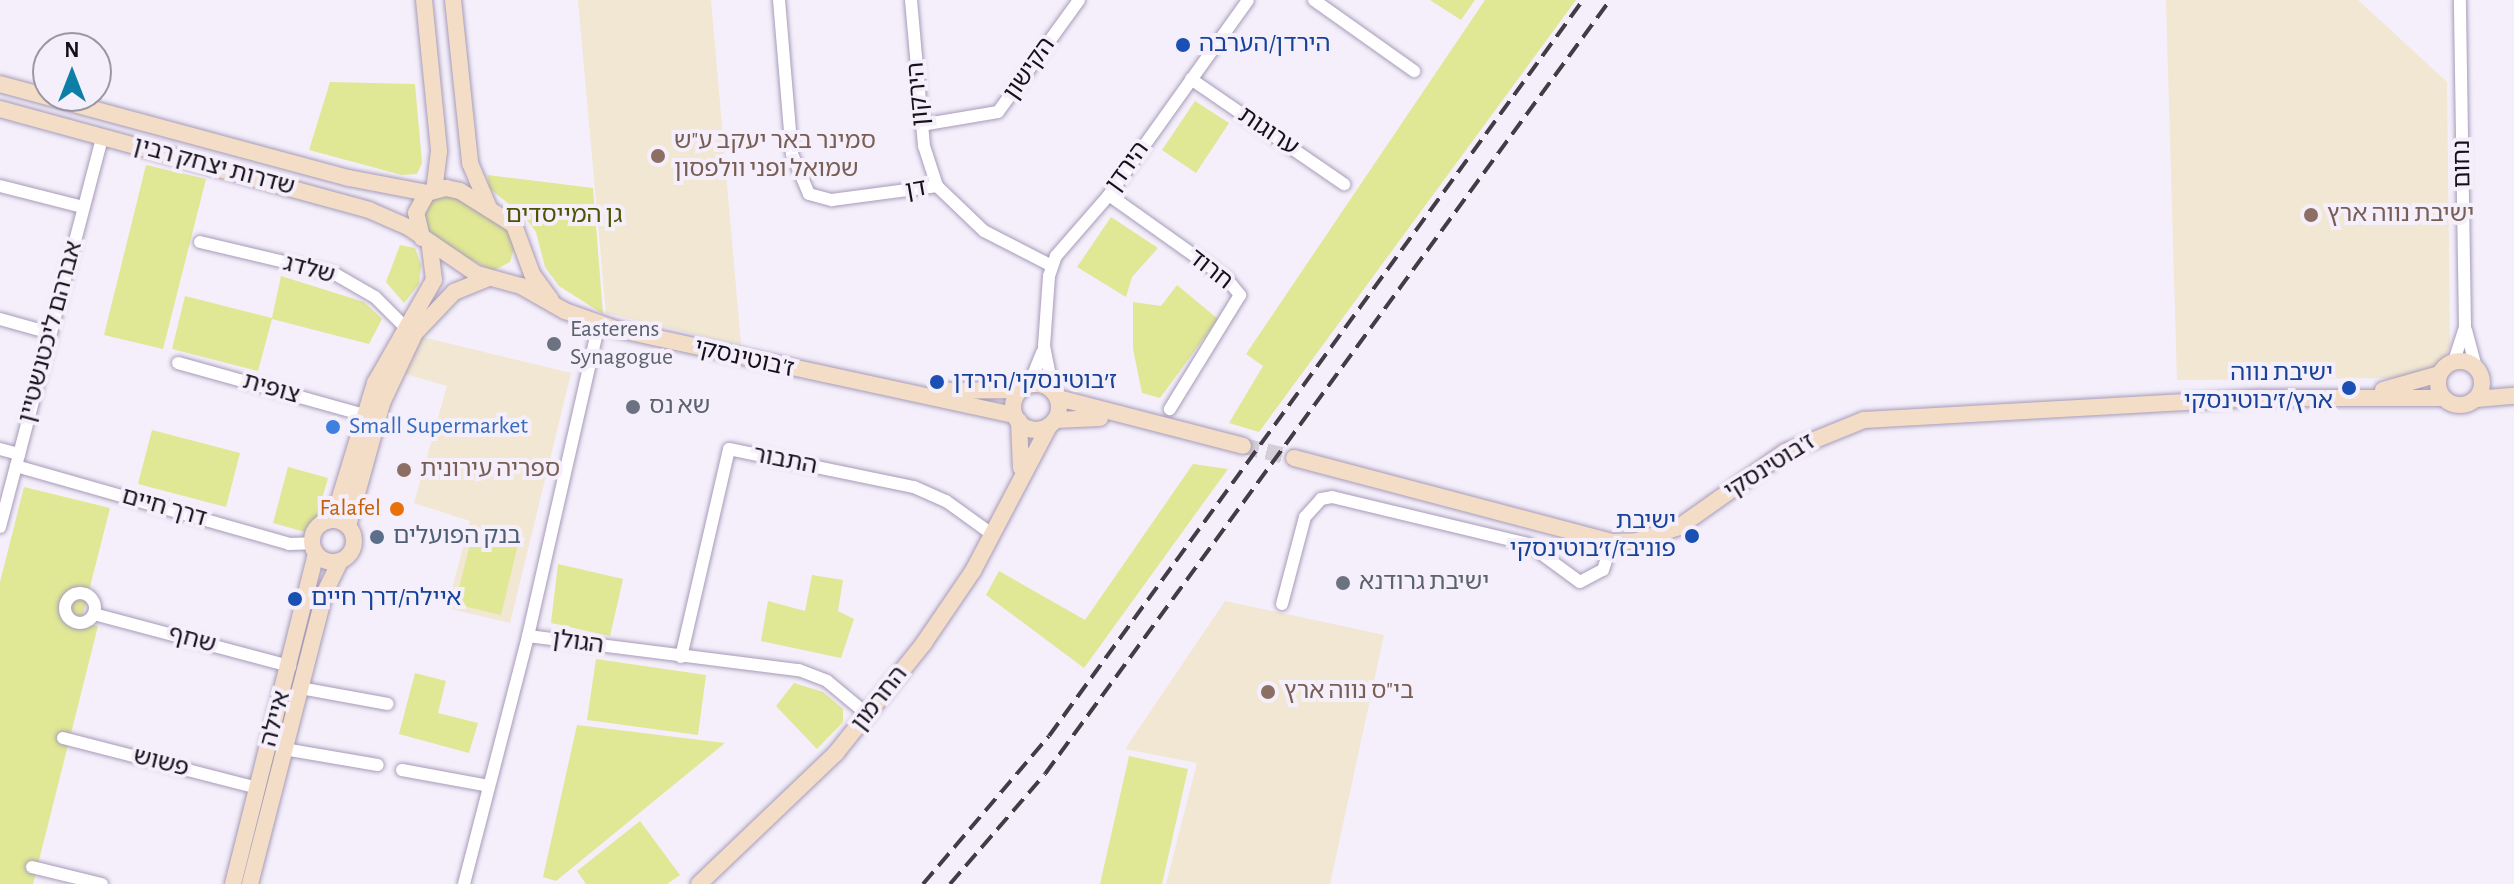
<!DOCTYPE html>
<meta charset="utf-8">
<style>
body{margin:0}
#map{position:relative;width:2514px;height:884px;overflow:hidden;background:#f4effb;font-family:"Alegreya Sans","Noto Sans Hebrew",sans-serif}
div>[style]{position:absolute}
.education>*{inset:0;background:#f1e7d2}
.green>*{inset:0;background:#e0e795}
.secondary-tunnel>*{height:16px;margin-top:-8px;transform-origin:0;background:repeating-linear-gradient(90deg,#d3ced9 0 16px,transparent 0 24px)}
.roads{filter:drop-shadow(0 0 2px #a79bb8) drop-shadow(0 0 2px #a79bb8)}
.street>*{height:12px;margin:-6px;padding:0 6px;transform-origin:6px;border-radius:6px;background:#fff}
.street>.ring{margin:-6px;padding:0;box-sizing:content-box;background:none;border:12px solid #fff;border-radius:50%}
.secondary>*{height:16px;margin:-8px;padding:0 8px;transform-origin:8px;border-radius:8px;background:#f4ddc6}
.secondary>.ring{margin:-8px;padding:0;box-sizing:content-box;background:none;border:16px solid #f4ddc6;border-radius:50%}
.rail>*{height:4px;margin-top:-2px;transform-origin:0;background:repeating-linear-gradient(90deg,#413c46 0 16px,transparent 0 24px)}
.dots>*{width:22px;height:22px;translate:-50% -50%;box-sizing:border-box;border:4px solid #f4effb;border-radius:50%}
span{translate:-50% -50%;white-space:nowrap;text-align:center;line-height:1.15;-webkit-text-stroke:8px #f4effb;paint-order:stroke}
.transit-label{font-size:24px;color:#164399}
.left{translate:0 -50%;text-align:left}
.right{translate:-100% -50%;text-align:right}
.street-label{font-size:24px;color:#15101a}
.education-label{font-size:24px;color:#785e54}
.park-label{font-size:24px;color:#505402}
.worship-label{font-size:24px;color:#5b616d}
.shop-label{font-size:24px;color:#366cbe}
.food-label{font-size:24px;color:#c56008}
.service-label{font-size:24px;color:#4e5e75}
.north{position:absolute;left:32px;top:32px;width:80px;height:80px;box-sizing:border-box;background:#f4effb;border:2px solid #9b96a1;border-radius:50%;rotate:0deg;font-size:22px;font-weight:700;line-height:32px;text-align:center;color:#15101a}
.north::after{content:'';display:block;margin:auto;width:28px;height:36px;background:#0d7fa7;clip-path:polygon(50% 0,100% 100%,50% 72%,0 100%)}
</style>
<div id="map">
<div class="education">
<div style="clip-path:polygon(578px 0,711px 0,741px 345px,606px 313px)"></div>
<div style="clip-path:polygon(2166px 0,2358px 0,2447px 82px,2450px 347px,2441px 366px,2402px 378px,2177px 380px)"></div>
<div style="clip-path:polygon(422px 337px,571px 373px,510px 623px,447px 608px,470px 521px,414px 503px,447px 386px,405px 374px)"></div>
<div style="clip-path:polygon(1225px 601px,1384px 635px,1330px 884px,1166px 884px,1197px 763px,1125px 749px)"></div>
</div>
<div class="green">
<div style="clip-path:polygon(1430px 0,1475px 0,1461px 20px)"></div>
<div style="clip-path:polygon(1485px 0,1576px 0,1259px 432px,1229px 423px,1263px 366px,1246px 354px)"></div>
<div style="clip-path:polygon(330px 82px,415px 84px,422px 163px,417px 174px,402px 175px,309px 150px)"></div>
<div style="clip-path:polygon(1195px 101px,1229px 123px,1196px 173px,1162px 150px)"></div>
<div style="clip-path:polygon(146px 165px,206px 179px,163px 349px,104px 335px)"></div>
<div style="clip-path:polygon(487px 175px,593px 188px,603px 314px,559px 286px,545px 267px,536px 232px,524px 216px,490px 189px)"></div>
<div style="clip-path:polygon(435px 195px,455px 197px,508px 229px,515px 245px,510px 262px,493px 271px,432px 239px,422px 221px,424px 206px)"></div>
<div style="clip-path:polygon(1111px 217px,1158px 248px,1132px 277px,1126px 297px,1077px 267px)"></div>
<div style="clip-path:polygon(400px 245px,415px 248px,421px 265px,419px 284px,404px 303px,386px 282px)"></div>
<div style="clip-path:polygon(281px 276px,364px 302px,382px 319px,369px 344px,272px 319px,258px 371px,172px 349px,185px 296px,272px 318px)"></div>
<div style="clip-path:polygon(1177px 285px,1218px 319px,1160px 398px,1142px 393px,1133px 349px,1133px 302px,1161px 306px)"></div>
<div style="clip-path:polygon(152px 430px,240px 453px,226px 507px,138px 484px)"></div>
<div style="clip-path:polygon(1193px 464px,1228px 469px,1084px 668px,986px 595px,999px 571px,1085px 620px)"></div>
<div style="clip-path:polygon(288px 467px,328px 478px,312px 534px,273px 523px)"></div>
<div style="clip-path:polygon(24px 487px,110px 508px,81px 622px,98px 626px,33px 884px,0 884px,0 582px)"></div>
<div style="clip-path:polygon(473px 533px,518px 544px,501px 615px,455px 604px)"></div>
<div style="clip-path:polygon(558px 564px,623px 579px,610px 636px,551px 623px)"></div>
<div style="clip-path:polygon(812px 575px,843px 580px,838px 611px,854px 619px,841px 658px,761px 641px,768px 601px,805px 611px)"></div>
<div style="clip-path:polygon(596px 659px,706px 675px,698px 735px,587px 720px)"></div>
<div style="clip-path:polygon(415px 673px,446px 681px,438px 713px,478px 723px,469px 753px,399px 734px)"></div>
<div style="clip-path:polygon(794px 683px,823px 692px,843px 709px,843px 722px,817px 749px,776px 706px)"></div>
<div style="clip-path:polygon(577px 725px,725px 743px,556px 881px,543px 877px)"></div>
<div style="clip-path:polygon(1129px 756px,1188px 769px,1162px 884px,1100px 884px)"></div>
<div style="clip-path:polygon(640px 821px,680px 875px,667px 884px,586px 884px,577px 871px)"></div>
</div>
<div class="secondary-tunnel">
<div style="left:1243px;top:446px;width:52px;rotate:13.2deg"></div>
</div>
<div class="roads">
<div class="street">
<div style="left:779px;top:0;width:155px;rotate:85.2deg"></div>
<div style="left:792px;top:154px;width:43px;rotate:67deg"></div>
<div style="left:809px;top:194px;width:24px;rotate:15deg"></div>
<div style="left:832px;top:200px;width:106px;rotate:-7.6deg"></div>
<div style="left:911px;top:0;width:147px;rotate:84.9deg"></div>
<div style="left:924px;top:146px;width:42px;rotate:72deg"></div>
<div style="left:937px;top:186px;width:65px;rotate:43.8deg"></div>
<div style="left:984px;top:231px;width:76px;rotate:27.2deg"></div>
<div style="left:1314px;top:0;width:123px;rotate:35.4deg"></div>
<div style="left:1191px;top:79px;width:186px;rotate:34.5deg"></div>
<div style="left:921px;top:125px;width:78px;rotate:-9.6deg"></div>
<div style="left:998px;top:112px;width:138px;rotate:-54.1deg"></div>
<div style="left:0;top:186px;width:86px;rotate:14.2deg"></div>
<div style="left:1109px;top:195px;width:145px;rotate:35.4deg"></div>
<div style="left:1227px;top:279px;width:21px;rotate:51deg"></div>
<div style="left:1240px;top:295px;width:134px;rotate:121.6deg"></div>
<div style="left:200px;top:242px;width:139px;rotate:13.3deg"></div>
<div style="left:335px;top:274px;width:46px;rotate:29.9deg"></div>
<div style="left:375px;top:297px;width:41px;rotate:45deg"></div>
<div style="left:0;top:319px;width:52px;rotate:15.6deg"></div>
<div style="left:2466px;top:330px;width:38px;rotate:75deg"></div>
<div style="left:2454px;top:361px;width:36px;rotate:-72deg"></div>
<div style="left:2465px;top:327px;width:327px;rotate:-90.9deg"></div>
<div style="left:178px;top:363px;width:193px;rotate:15.6deg"></div>
<div style="left:1029px;top:385px;width:35px;rotate:-68deg"></div>
<div style="left:1053px;top:391px;width:46px;rotate:-101.3deg"></div>
<div style="left:1044px;top:346px;width:70px;rotate:-85.9deg"></div>
<div style="left:1049px;top:276px;width:21px;rotate:-71deg"></div>
<div style="left:1056px;top:256px;width:81px;rotate:-49deg"></div>
<div style="left:1109px;top:195px;width:239px;rotate:-54.5deg"></div>
<div style="left:0;top:449px;width:20px;rotate:15deg"></div>
<div style="left:16px;top:466px;width:284px;rotate:15.9deg"></div>
<div style="left:289px;top:544px;width:23px;rotate:-2deg"></div>
<div style="left:0;top:527px;width:403px;rotate:-75.3deg"></div>
<div class="ring" style="left:65px;top:593px;width:18px;height:18px"></div>
<div style="left:1282px;top:604px;width:90px;rotate:-75.2deg"></div>
<div style="left:1305px;top:517px;width:24px;rotate:-48deg"></div>
<div style="left:1321px;top:499px;width:11px;rotate:-10deg"></div>
<div style="left:1332px;top:497px;width:202px;rotate:13.5deg"></div>
<div style="left:1528px;top:544px;width:64px;rotate:36.2deg"></div>
<div style="left:1580px;top:582px;width:26px;rotate:-28deg"></div>
<div style="left:1603px;top:570px;width:29px;rotate:-72deg"></div>
<div style="left:94px;top:614px;width:203px;rotate:14.9deg"></div>
<div style="left:528px;top:636px;width:273px;rotate:7.2deg"></div>
<div style="left:799px;top:670px;width:30px;rotate:21deg"></div>
<div style="left:827px;top:681px;width:53px;rotate:39.7deg"></div>
<div style="left:681px;top:657px;width:213px;rotate:-77deg"></div>
<div style="left:729px;top:449px;width:189px;rotate:11.6deg"></div>
<div style="left:914px;top:487px;width:35px;rotate:24deg"></div>
<div style="left:946px;top:501px;width:57px;rotate:35.7deg"></div>
<div style="left:300px;top:688px;width:89px;rotate:10.3deg"></div>
<div style="left:63px;top:738px;width:201px;rotate:14.4deg"></div>
<div style="left:284px;top:749px;width:95px;rotate:9.7deg"></div>
<div style="left:402px;top:770px;width:88px;rotate:10.4deg"></div>
<div style="left:32px;top:867px;width:72px;rotate:13.7deg"></div>
<div style="left:464px;top:884px;width:256px;rotate:-75.5deg"></div>
<div style="left:528px;top:636px;width:320px;rotate:-77.2deg"></div>
</div>
<div class="secondary">
<div style="left:424px;top:0;width:152px;rotate:84.3deg"></div>
<div style="left:439px;top:151px;width:38px;rotate:97deg"></div>
<div style="left:453px;top:0;width:164px;rotate:84deg"></div>
<div style="left:470px;top:163px;width:49px;rotate:67.1deg"></div>
<div style="left:0;top:84px;width:361px;rotate:15.1deg"></div>
<div style="left:349px;top:178px;width:79px;rotate:10.9deg"></div>
<div style="left:0;top:109px;width:383px;rotate:15.3deg"></div>
<div style="left:369px;top:210px;width:43px;rotate:23.6deg"></div>
<div style="left:408px;top:227px;width:83px;rotate:34.3deg"></div>
<div style="left:477px;top:274px;width:46px;rotate:15.3deg"></div>
<div style="left:521px;top:286px;width:51px;rotate:29.6deg"></div>
<div style="left:565px;top:311px;width:54px;rotate:19.4deg"></div>
<div style="left:616px;top:329px;width:408px;rotate:12.2deg"></div>
<div style="left:422px;top:238px;width:26px;rotate:-103deg"></div>
<div style="left:416px;top:213px;width:23px;rotate:-61deg"></div>
<div style="left:427px;top:193px;width:20px;rotate:-15deg"></div>
<div style="left:446px;top:188px;width:14px;rotate:12deg"></div>
<div style="left:460px;top:191px;width:64px;rotate:32.2deg"></div>
<div style="left:514px;top:225px;width:52px;rotate:69.8deg"></div>
<div style="left:532px;top:274px;width:32px;rotate:54deg"></div>
<div class="ring" style="left:2438px;top:361px;width:28px;height:28px"></div>
<div class="ring" style="left:1013px;top:384px;width:30px;height:30px"></div>
<div style="left:2383px;top:390px;width:58px;rotate:-15.9deg"></div>
<div style="left:937px;top:391px;width:83px;rotate:-0.7deg"></div>
<div style="left:1058px;top:398px;width:191px;rotate:14.5deg"></div>
<div style="left:2476px;top:399px;width:38px;rotate:-5deg"></div>
<div style="left:1055px;top:420px;width:45px;rotate:-2.5deg"></div>
<div style="left:1019px;top:421px;width:47px;rotate:87.6deg"></div>
<div style="left:1294px;top:458px;width:329px;rotate:14.8deg"></div>
<div style="left:1612px;top:542px;width:25px;rotate:-2deg"></div>
<div style="left:1637px;top:541px;width:44px;rotate:-18.4deg"></div>
<div style="left:1679px;top:527px;width:130px;rotate:-35.3deg"></div>
<div style="left:1785px;top:452px;width:85px;rotate:-22.1deg"></div>
<div style="left:1864px;top:420px;width:398px;rotate:-3.2deg"></div>
<div style="left:2261px;top:398px;width:182px"></div>
<div class="ring" style="left:312px;top:520px;width:26px;height:26px"></div>
<div style="left:327px;top:521px;width:20px;rotate:-57deg"></div>
<div style="left:338px;top:504px;width:127px;rotate:-73deg"></div>
<div style="left:375px;top:383px;width:119px;rotate:-60.2deg"></div>
<div style="left:434px;top:280px;width:34px;rotate:-97deg"></div>
<div style="left:348px;top:526px;width:128px;rotate:-74.5deg"></div>
<div style="left:382px;top:403px;width:77px;rotate:-64.8deg"></div>
<div style="left:415px;top:333px;width:57px;rotate:-46.4deg"></div>
<div style="left:454px;top:292px;width:37px;rotate:-22deg"></div>
<div style="left:233px;top:884px;width:340px;rotate:-75.9deg"></div>
<div style="left:250px;top:884px;width:301px;rotate:-75.6deg"></div>
<div style="left:325px;top:592px;width:34px;rotate:-64deg"></div>
<div style="left:699px;top:884px;width:190px;rotate:-43.7deg"></div>
<div style="left:836px;top:753px;width:141px;rotate:-51.3deg"></div>
<div style="left:924px;top:643px;width:87px;rotate:-55.8deg"></div>
<div style="left:973px;top:571px;width:164px;rotate:-62.3deg"></div>
</div>
</div>
<div class="rail">
<div style="left:923px;top:884px;width:194px;rotate:-49.6deg"></div>
<div style="left:1049px;top:736px;width:909px;rotate:-54.04deg"></div>
<div style="left:950px;top:884px;width:145px;rotate:-49.2deg"></div>
<div style="left:1045px;top:774px;width:958px;rotate:-53.87deg"></div>
</div>
<div class="dots">
<div style="left:1183px;top:45px;background:#1a4fb4"></div>
<div style="left:658px;top:156px;background:#8d6e63"></div>
<div style="left:2311px;top:215px;background:#8d6e63"></div>
<div style="left:554px;top:344px;background:#6b7280"></div>
<div style="left:937px;top:382px;background:#1a4fb4"></div>
<div style="left:2349px;top:388px;background:#1a4fb4"></div>
<div style="left:633px;top:407px;background:#6b7280"></div>
<div style="left:333px;top:427px;background:#3f7fe0"></div>
<div style="left:404px;top:470px;background:#8d6e63"></div>
<div style="left:397px;top:509px;background:#e8710a"></div>
<div style="left:1692px;top:536px;background:#1a4fb4"></div>
<div style="left:377px;top:537px;background:#5c6f8a"></div>
<div style="left:1343px;top:583px;background:#6b7280"></div>
<div style="left:295px;top:599px;background:#1a4fb4"></div>
<div style="left:1268px;top:692px;background:#8d6e63"></div>
</div>
<div class="transit-label">
<span class="left" style="left:1199px;top:45px">הירדן/הערבה</span>
<span class="right" style="left:2333px;top:388px">ישיבת נווה<br>ארץ/ז׳בוטינסקי</span>
<span class="left" style="left:953px;top:382px">ז׳בוטינסקי/הירדן</span>
<span class="right" style="left:1676px;top:536px">ישיבת<br>פוניבז/ז׳בוטינסקי</span>
<span class="left" style="left:311px;top:599px">איילה/דרך חיים</span>
</div>
<div class="street-label">
<span style="left:1030px;top:69px;rotate:-55deg">הקישון</span>
<span style="left:919px;top:94px;rotate:-95deg">הירקון</span>
<span style="left:1268px;top:132px;rotate:34deg">ערוגות</span>
<span style="left:2463px;top:164px;rotate:-91deg">נחום</span>
<span style="left:214px;top:167px;rotate:15deg">שדרות יצחק רבין</span>
<span style="left:1128px;top:167px;rotate:-54deg">הירדן</span>
<span style="left:916px;top:190px;rotate:-10deg">דן</span>
<span style="left:309px;top:270px;rotate:15deg">שלדג</span>
<span style="left:1210px;top:270px;rotate:38deg">חרוד</span>
<span style="left:51px;top:332px;rotate:-75deg">אברהם ליכטנשטיין</span>
<span style="left:744px;top:359px;rotate:13deg">ז'בוטינסקי</span>
<span style="left:271px;top:389px;rotate:16deg">צופית</span>
<span style="left:785px;top:461px;rotate:11deg">התבור</span>
<span style="left:1770px;top:467px;rotate:-32deg">ז'בוטינסקי</span>
<span style="left:164px;top:508px;rotate:16deg">דרך חיים</span>
<span style="left:192px;top:640px;rotate:15deg">שחף</span>
<span style="left:578px;top:643px;rotate:8deg">הגולן</span>
<span style="left:880px;top:699px;rotate:-52deg">החרמון</span>
<span style="left:276px;top:719px;rotate:-75deg">איילה</span>
<span style="left:161px;top:763px;rotate:14deg">פשוש</span>
</div>
<div class="education-label">
<span class="left" style="left:674px;top:156px">סמינר באר יעקב ע"ש<br>שמואל ופני וולפסון</span>
<span class="left" style="left:2327px;top:215px">ישיבת נווה ארץ</span>
<span class="left" style="left:420px;top:470px">ספריה עירונית</span>
<span class="left" style="left:1284px;top:692px">בי"ס נווה ארץ</span>
</div>
<div class="park-label">
<span style="left:564px;top:216px">גן המייסדים</span>
</div>
<div class="worship-label">
<span class="left" style="left:570px;top:344px">Easterens<br>Synagogue</span>
<span class="left" style="left:649px;top:407px">שא נס</span>
<span class="left" style="left:1359px;top:583px">ישיבת גרודנא</span>
</div>
<div class="shop-label">
<span class="left" style="left:349px;top:427px">Small Supermarket</span>
</div>
<div class="food-label">
<span class="right" style="left:381px;top:509px">Falafel</span>
</div>
<div class="service-label">
<span class="left" style="left:393px;top:537px">בנק הפועלים</span>
</div>
<div class="north">N</div>
</div>
